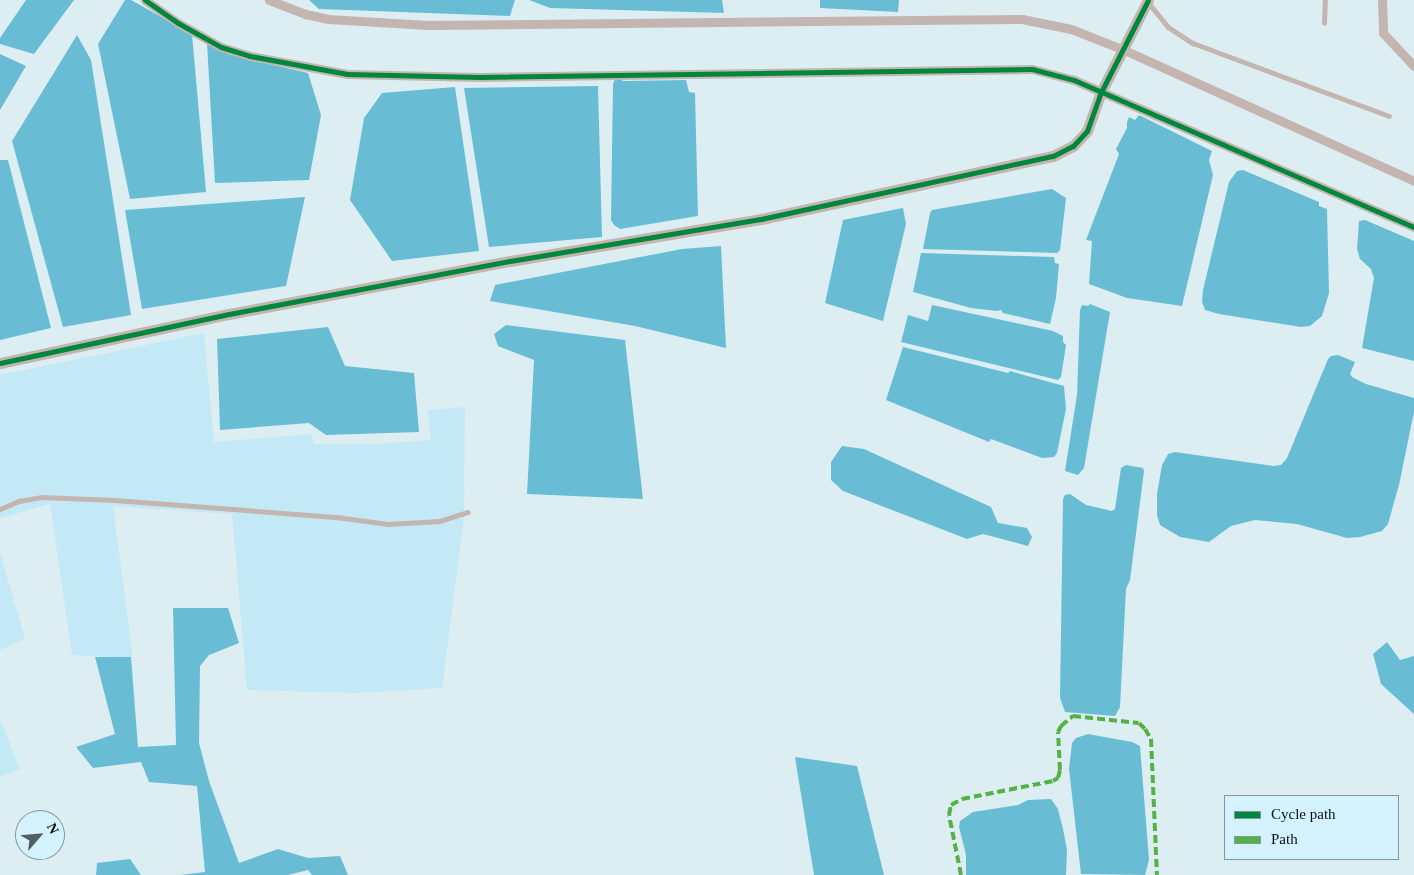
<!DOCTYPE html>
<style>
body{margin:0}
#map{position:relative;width:1414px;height:875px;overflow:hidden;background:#ddeef3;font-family:"Times New Roman",serif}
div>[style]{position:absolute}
.green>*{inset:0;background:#c3e9f6}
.water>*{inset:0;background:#68bdd5}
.service>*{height:4.5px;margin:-2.25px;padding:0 2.25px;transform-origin:2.25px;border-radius:2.25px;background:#c4b5b0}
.minor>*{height:9px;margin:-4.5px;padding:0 4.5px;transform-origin:4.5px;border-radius:4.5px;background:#c4b5b0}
.tertiary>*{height:11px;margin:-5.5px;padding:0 5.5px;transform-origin:5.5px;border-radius:5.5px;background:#c4b5b0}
.quiet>*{height:4px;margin-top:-2px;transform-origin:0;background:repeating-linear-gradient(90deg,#54b144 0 8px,transparent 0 12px)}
.cycleway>*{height:5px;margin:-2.5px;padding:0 2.5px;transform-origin:2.5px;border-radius:2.5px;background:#00873e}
span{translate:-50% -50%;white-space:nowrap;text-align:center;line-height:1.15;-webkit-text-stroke:4px #d3f2fd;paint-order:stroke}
.legend{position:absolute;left:1224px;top:795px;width:175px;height:65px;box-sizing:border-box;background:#d3f2fd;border:1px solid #8198a0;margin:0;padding:6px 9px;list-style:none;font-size:15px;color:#061014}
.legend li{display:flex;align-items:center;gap:10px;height:25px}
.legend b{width:25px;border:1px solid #8198a0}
.north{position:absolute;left:15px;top:810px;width:50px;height:50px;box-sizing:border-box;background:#d3f2fd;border:1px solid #8198a0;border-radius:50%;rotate:63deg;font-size:14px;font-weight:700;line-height:20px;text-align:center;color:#061014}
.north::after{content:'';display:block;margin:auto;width:18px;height:22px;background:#515e62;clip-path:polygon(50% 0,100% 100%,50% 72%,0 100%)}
</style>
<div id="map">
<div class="green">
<div style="clip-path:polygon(204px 333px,214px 442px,312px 434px,314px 444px,376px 444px,431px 440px,428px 410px,465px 407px,464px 518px,442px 688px,357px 693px,247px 690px,232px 514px,113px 506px,133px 658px,72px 655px,50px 504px,0 518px,0 375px)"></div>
<div style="clip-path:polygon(0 552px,25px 639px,0 650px)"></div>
<div style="clip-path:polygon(0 719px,20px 769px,0 777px)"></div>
</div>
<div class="water">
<div style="clip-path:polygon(26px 0,74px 0,34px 54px,0 44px,0 38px)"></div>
<div style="clip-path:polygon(125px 0,131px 0,192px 34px,206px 192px,130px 199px,98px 44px)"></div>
<div style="clip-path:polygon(309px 0,515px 0,510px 16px,319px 9px)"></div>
<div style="clip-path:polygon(529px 0,722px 0,724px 13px,550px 8px)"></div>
<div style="clip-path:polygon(820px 0,899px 0,898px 12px,820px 8px)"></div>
<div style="clip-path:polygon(77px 35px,91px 60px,131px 315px,63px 327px,12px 141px)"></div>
<div style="clip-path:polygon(207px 43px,243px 58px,308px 73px,321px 115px,309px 180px,215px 183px)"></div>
<div style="clip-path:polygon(0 54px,26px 66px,0 110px)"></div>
<div style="clip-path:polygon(616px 76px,623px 81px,686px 80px,689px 92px,695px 93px,698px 216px,620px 229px,614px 225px,611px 220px,613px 84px)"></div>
<div style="clip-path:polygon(598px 86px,602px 237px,489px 247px,464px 88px)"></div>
<div style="clip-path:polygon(455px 87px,479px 251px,392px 261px,350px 200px,364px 118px,382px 93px)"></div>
<div style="clip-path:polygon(1139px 115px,1212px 151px,1209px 160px,1213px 175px,1182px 306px,1127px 298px,1089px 284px,1092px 241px,1086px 240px,1119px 154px,1116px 149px,1127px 128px,1127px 122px,1129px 117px,1135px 120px)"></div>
<div style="clip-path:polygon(0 160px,8px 160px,51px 328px,0 340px)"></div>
<div style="clip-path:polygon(1243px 170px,1319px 202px,1319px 206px,1327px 209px,1329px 293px,1322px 316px,1310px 326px,1301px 327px,1219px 314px,1205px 310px,1202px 302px,1203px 290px,1229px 182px,1237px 171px)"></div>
<div style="clip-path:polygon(1052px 189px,1066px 198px,1060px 250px,1057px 253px,923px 249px,930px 213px,932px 210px)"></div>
<div style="clip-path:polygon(305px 197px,286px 286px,142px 309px,125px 210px)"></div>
<div style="clip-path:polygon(903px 208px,906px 224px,883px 321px,825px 303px,843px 220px)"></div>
<div style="clip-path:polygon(1365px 220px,1414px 241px,1414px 361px,1362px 348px,1374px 278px,1371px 269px,1360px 259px,1357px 249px,1359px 221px)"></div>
<div style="clip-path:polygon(721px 246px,726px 348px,635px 326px,490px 301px,495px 285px,682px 249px)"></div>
<div style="clip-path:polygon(921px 253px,1054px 257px,1055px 263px,1059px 264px,1056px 298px,1050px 324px,1003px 313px,1001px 310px,997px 311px,971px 308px,913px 292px)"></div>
<div style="clip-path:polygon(1090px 304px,1110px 312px,1084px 468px,1078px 475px,1065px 471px,1077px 395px,1080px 310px,1082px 305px,1088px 306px)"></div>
<div style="clip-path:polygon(932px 305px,1053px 331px,1063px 336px,1063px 342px,1066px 345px,1061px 377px,1058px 380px,901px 342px,908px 315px,928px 321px)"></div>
<div style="clip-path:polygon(506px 325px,625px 340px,643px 499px,527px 494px,534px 360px,498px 346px,494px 334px)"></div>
<div style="clip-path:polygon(328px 327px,345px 366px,414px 373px,419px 432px,326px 435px,309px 423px,220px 430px,217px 339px)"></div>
<div style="clip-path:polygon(903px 347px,1008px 373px,1010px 371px,1064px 386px,1066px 409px,1057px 453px,1054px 457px,1042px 458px,991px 439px,989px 442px,886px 400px)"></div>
<div style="clip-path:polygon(1338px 355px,1355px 362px,1350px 374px,1352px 377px,1366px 384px,1414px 398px,1414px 412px,1399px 485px,1388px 524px,1382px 531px,1360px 537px,1347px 538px,1297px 524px,1255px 520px,1231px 526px,1209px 542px,1180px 537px,1160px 525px,1157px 515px,1157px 494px,1162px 465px,1168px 454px,1175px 452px,1274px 466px,1281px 465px,1287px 458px,1328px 359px,1331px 356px)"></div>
<div style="clip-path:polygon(842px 446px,864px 449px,991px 507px,998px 523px,1027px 528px,1032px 537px,1028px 546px,983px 534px,967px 539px,843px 491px,831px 480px,831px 462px)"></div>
<div style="clip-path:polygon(1126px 465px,1143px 468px,1144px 471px,1130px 580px,1126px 589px,1120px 707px,1115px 716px,1065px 712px,1060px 698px,1063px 499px,1065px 495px,1070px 494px,1086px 505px,1112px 511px,1115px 509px,1121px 468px)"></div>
<div style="clip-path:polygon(173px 608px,228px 608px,239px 643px,209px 655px,200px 666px,199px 743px,209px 781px,239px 863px,278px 849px,308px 858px,340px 856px,348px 875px,312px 875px,308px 870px,288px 875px,180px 875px,205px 872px,197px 786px,149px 782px,141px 762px,93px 768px,76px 747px,115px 734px,95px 657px,131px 657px,138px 747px,176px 745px)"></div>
<div style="clip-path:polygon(1387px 642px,1400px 660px,1414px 656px,1414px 714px,1381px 684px,1373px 654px)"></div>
<div style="clip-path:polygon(1088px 734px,1132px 742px,1140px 746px,1149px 860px,1145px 875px,1081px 874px,1069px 769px,1072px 743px,1076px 738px)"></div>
<div style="clip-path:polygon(795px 757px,857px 766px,884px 875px,814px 875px)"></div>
<div style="clip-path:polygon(1051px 799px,1058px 809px,1063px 829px,1067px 850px,1066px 875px,966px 875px,966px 855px,959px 827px,960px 821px,973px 812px,1018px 805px,1028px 800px)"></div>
<div style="clip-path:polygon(130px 859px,141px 875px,96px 875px,97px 863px)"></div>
</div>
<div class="service">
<div style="left:1148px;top:2px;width:32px;rotate:51deg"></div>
<div style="left:1168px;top:27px;width:30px;rotate:33deg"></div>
<div style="left:1193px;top:43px;width:209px;rotate:20.4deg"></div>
<div style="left:1324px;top:23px;width:23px;rotate:-88deg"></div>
<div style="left:0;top:509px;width:21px;rotate:-23deg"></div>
<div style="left:19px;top:501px;width:22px;rotate:-10deg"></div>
<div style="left:41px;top:497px;width:74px;rotate:2.3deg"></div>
<div style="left:115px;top:500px;width:223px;rotate:4.4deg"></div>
<div style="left:337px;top:517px;width:51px;rotate:7.8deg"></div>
<div style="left:388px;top:524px;width:52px;rotate:-3.3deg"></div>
<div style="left:440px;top:521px;width:29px;rotate:-18deg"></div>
</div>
<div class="minor">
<div style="left:145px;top:0;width:40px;rotate:34.9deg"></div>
<div style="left:178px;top:23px;width:49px;rotate:29.2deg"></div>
<div style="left:221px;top:47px;width:30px;rotate:17deg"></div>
<div style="left:250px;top:56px;width:99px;rotate:10.5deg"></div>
<div style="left:347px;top:74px;width:132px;rotate:1.3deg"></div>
<div style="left:479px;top:77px;width:553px;rotate:-0.83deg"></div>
<div style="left:1032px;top:69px;width:43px;rotate:14.7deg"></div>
<div style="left:1074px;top:80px;width:370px;rotate:23.4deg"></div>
<div style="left:269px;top:0;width:39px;rotate:21deg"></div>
<div style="left:305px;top:14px;width:24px;rotate:12deg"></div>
<div style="left:328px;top:19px;width:100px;rotate:3.4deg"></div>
<div style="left:428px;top:25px;width:594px;rotate:-0.58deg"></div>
<div style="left:1022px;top:19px;width:50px;rotate:11.5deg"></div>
<div style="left:1071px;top:29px;width:55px;rotate:21.4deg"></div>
<div style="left:1122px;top:49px;width:320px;rotate:24.3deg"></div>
<div style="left:1382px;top:0;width:33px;rotate:88deg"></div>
<div style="left:1383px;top:33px;width:45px;rotate:46.8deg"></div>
</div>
<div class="tertiary">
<div style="left:0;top:363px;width:234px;rotate:-12.1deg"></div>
<div style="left:229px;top:314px;width:286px;rotate:-10.7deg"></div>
<div style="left:510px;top:261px;width:254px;rotate:-9.5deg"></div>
<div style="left:761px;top:219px;width:299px;rotate:-12.2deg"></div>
<div style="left:1053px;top:156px;width:22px;rotate:-27deg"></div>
<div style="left:1073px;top:146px;width:21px;rotate:-47deg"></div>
<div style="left:1087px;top:131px;width:41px;rotate:-70.3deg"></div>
<div style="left:1101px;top:92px;width:103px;rotate:-62.9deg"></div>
</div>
<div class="quiet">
<div style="left:961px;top:875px;width:61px;rotate:-101.3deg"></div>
<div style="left:949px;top:815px;width:10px;rotate:-79deg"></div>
<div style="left:951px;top:805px;width:13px;rotate:-29deg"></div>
<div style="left:962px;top:799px;width:93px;rotate:-11.2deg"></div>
<div style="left:1053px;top:781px;width:6px;rotate:-31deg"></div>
<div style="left:1058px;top:778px;width:8px;rotate:-76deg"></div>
<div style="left:1060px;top:770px;width:38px;rotate:-93deg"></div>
<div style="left:1058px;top:732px;width:7px;rotate:-63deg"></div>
<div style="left:1061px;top:726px;width:16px;rotate:-40deg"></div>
<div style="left:1073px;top:716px;width:66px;rotate:6.1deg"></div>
<div style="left:1139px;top:723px;width:8px;rotate:45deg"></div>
<div style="left:1145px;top:729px;width:12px;rotate:59deg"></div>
<div style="left:1151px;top:739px;width:136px;rotate:87.5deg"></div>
</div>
<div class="cycleway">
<div style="left:145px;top:0;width:40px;rotate:34.9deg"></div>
<div style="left:178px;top:23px;width:49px;rotate:29.2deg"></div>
<div style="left:221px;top:47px;width:30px;rotate:17deg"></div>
<div style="left:250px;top:56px;width:99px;rotate:10.5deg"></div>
<div style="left:347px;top:74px;width:132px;rotate:1.3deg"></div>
<div style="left:479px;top:77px;width:553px;rotate:-0.83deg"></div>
<div style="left:1032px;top:69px;width:43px;rotate:14.7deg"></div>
<div style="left:1074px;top:80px;width:370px;rotate:23.4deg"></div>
<div style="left:0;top:363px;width:234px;rotate:-12.1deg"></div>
<div style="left:229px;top:314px;width:286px;rotate:-10.7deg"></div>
<div style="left:510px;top:261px;width:254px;rotate:-9.5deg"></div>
<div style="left:761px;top:219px;width:299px;rotate:-12.2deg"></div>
<div style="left:1053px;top:156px;width:22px;rotate:-27deg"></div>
<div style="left:1073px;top:146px;width:21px;rotate:-47deg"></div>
<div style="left:1087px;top:131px;width:41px;rotate:-70.3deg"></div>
<div style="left:1101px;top:92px;width:103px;rotate:-62.9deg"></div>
</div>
<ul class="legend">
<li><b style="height:6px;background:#00873e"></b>Cycle path</li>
<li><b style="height:6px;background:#54b144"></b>Path</li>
</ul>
<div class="north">N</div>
</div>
